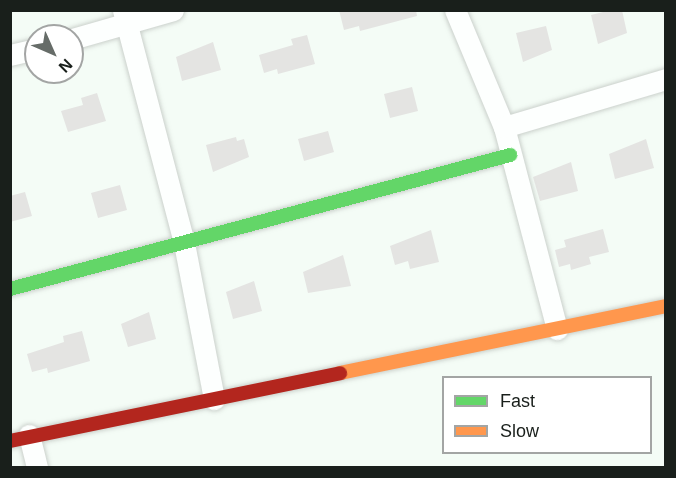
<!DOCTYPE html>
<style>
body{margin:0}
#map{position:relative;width:676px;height:478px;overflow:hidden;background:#f4fcf6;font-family:Arial,sans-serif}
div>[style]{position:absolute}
.building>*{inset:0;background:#e4e4e2}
.roads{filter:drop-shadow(0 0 2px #cbd1cc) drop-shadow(0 0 2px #cbd1cc)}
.street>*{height:21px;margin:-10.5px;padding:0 10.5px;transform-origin:10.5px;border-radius:10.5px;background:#fdfffe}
.fast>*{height:14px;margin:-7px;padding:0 7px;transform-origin:7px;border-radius:7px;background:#63d668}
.slow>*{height:14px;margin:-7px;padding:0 7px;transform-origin:7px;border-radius:7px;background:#ff974d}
.jam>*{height:14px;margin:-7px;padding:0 7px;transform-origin:7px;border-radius:7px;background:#b3261e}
span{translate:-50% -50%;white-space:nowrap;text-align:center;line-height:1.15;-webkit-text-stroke:4.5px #fff;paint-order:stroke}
.frame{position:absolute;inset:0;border:12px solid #191f1b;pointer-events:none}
.legend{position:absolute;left:442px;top:376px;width:210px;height:78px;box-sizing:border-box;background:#fff;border:2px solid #a3a5a4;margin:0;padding:8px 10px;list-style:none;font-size:18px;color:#191f1b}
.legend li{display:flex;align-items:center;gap:12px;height:30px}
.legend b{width:30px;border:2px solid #a3a5a4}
.north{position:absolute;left:24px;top:24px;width:60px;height:60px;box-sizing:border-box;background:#fff;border:2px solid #a3a5a4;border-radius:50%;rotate:135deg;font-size:16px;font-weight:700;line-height:24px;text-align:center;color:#191f1b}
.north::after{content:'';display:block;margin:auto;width:21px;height:27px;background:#666c68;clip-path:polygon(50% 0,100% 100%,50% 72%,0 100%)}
</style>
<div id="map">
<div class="building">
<div style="clip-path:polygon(339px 10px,416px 10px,417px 16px,360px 31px,359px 26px,344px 30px)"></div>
<div style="clip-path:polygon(611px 10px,622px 10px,627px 33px,598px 44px,591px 15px)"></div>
<div style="clip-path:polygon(546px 26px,552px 50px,523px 62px,516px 33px)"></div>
<div style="clip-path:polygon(307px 35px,315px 64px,278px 74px,277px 69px,264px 73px,259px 55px,293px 45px,291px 39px)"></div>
<div style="clip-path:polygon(213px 42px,221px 70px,182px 81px,176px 57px)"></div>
<div style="clip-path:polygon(412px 87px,418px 111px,390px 118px,384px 94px)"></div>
<div style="clip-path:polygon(97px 93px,106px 121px,68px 132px,61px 111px,83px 105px,81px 98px)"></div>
<div style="clip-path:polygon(328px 131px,334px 152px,304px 161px,298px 139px)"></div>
<div style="clip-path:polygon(236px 137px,237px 141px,244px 139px,249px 157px,213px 172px,206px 145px)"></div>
<div style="clip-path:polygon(646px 139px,654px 168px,615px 179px,609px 154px)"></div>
<div style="clip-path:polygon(571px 162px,578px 191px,540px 201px,533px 177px)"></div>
<div style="clip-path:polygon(120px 185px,127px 210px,98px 218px,91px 193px)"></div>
<div style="clip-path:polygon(25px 192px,32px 216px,10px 222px,10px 196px)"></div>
<div style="clip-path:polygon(603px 229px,609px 252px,589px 257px,591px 264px,571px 270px,570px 264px,559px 267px,555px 250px,566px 247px,564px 240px)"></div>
<div style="clip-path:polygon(431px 230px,439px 262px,410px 269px,408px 261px,395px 265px,390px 246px)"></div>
<div style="clip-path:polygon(343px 255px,351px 286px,308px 293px,303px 272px)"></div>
<div style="clip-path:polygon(254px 281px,262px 311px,233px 319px,226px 292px)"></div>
<div style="clip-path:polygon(149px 312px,156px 339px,128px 347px,121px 324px)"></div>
<div style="clip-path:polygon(82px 331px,90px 361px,48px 373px,47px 368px,32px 372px,27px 354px,64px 342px,63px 336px)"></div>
</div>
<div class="roads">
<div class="street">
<div style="left:123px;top:10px;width:241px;rotate:75.3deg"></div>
<div style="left:184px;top:243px;width:159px;rotate:79.1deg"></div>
<div style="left:455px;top:10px;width:127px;rotate:67.3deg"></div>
<div style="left:504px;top:127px;width:209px;rotate:75.3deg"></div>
<div style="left:72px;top:39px;width:105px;rotate:-16deg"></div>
<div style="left:10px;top:55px;width:27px;rotate:-13deg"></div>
<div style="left:504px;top:127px;width:169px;rotate:-16.5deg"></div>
<div style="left:29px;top:435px;width:34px;rotate:76deg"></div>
</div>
<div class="fast">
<div style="left:10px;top:289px;width:518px;rotate:-15deg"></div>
</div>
<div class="slow">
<div style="left:340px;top:373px;width:333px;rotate:-11.6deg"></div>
</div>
<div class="jam">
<div style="left:10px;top:441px;width:337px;rotate:-11.6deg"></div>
</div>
</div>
<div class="frame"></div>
<ul class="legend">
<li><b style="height:8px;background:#63d668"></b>Fast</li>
<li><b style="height:8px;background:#ff974d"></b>Slow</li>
</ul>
<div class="north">N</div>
</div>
